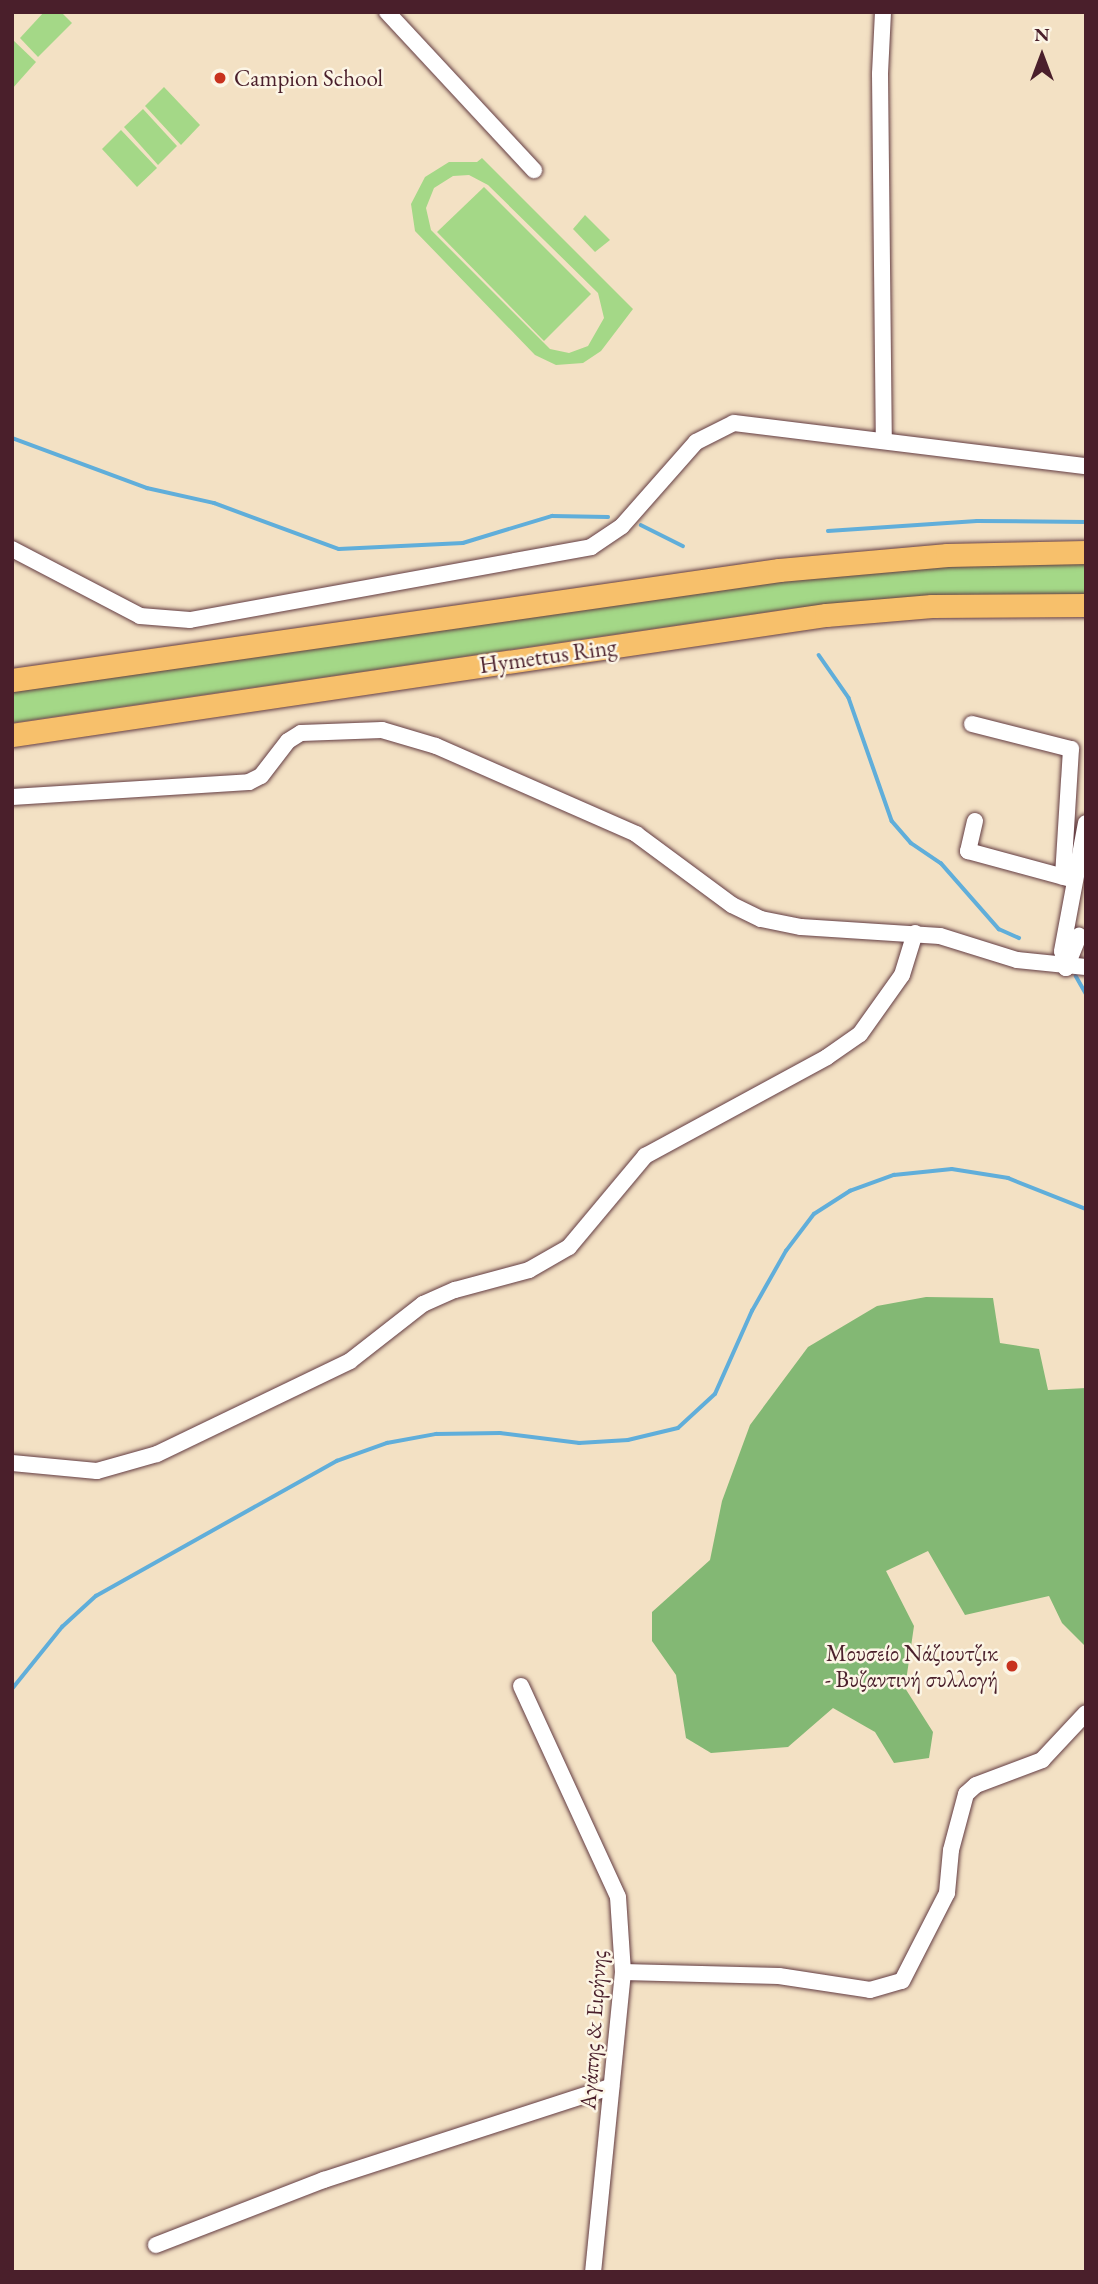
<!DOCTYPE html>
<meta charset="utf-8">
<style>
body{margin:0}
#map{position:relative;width:1098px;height:2284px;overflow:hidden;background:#f3e1c4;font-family:"EB Garamond",serif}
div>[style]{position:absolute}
.green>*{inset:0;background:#a4d887}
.forest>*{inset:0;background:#83b874}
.stream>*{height:3.5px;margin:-1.75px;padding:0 1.75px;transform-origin:1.75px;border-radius:1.75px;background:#60aeda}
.roads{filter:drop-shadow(0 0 2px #633c42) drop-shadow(0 0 2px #633c42)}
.minor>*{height:16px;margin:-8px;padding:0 8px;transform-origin:8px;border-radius:8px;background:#fff}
.highway>*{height:23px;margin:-11.5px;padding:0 11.5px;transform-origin:11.5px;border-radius:11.5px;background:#f7c06b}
.dots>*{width:19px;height:19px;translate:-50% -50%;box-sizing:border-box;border:4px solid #fcf5e5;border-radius:50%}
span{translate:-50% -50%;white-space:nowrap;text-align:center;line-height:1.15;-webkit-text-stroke:5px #fcf5e5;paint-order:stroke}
.poi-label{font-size:23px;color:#4a1f2b}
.left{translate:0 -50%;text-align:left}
.right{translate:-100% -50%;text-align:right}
.street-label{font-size:23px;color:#4a1f2b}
.frame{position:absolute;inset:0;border:14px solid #4a1f2b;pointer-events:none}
.north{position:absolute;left:1007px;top:21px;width:70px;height:70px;-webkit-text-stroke:5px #fcf5e5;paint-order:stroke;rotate:0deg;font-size:19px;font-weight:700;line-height:28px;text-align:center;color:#4a1f2b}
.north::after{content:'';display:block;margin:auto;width:24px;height:32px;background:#4a1f2b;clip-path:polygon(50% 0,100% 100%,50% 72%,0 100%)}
</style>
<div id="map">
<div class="green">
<div style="clip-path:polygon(44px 12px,61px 12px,72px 23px,38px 57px,20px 38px)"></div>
<div style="clip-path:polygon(12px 39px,36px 62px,12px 89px)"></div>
<div style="clip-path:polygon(164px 87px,200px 125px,181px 145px,145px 106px)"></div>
<div style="clip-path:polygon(143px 109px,177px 146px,158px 165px,124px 127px)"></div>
<div style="clip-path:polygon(121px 130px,157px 168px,137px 187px,102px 149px)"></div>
<div style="clip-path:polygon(evenodd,482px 158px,633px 309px,601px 351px,583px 363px,556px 365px,535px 355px,415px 231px,411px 204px,425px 177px,449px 162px,477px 162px,482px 158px,469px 175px,488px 185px,598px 293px,604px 318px,588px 346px,569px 353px,550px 349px,431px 230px,426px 208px,434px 188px,453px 176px,469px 175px)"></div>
<div style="clip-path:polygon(484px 187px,591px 294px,544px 341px,437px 232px)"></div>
<div style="clip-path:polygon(585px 215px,610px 240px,595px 252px,573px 229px)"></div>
<div style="clip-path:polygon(1086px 561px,1086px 594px,942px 595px,794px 608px,12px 723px,12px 692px,864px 567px)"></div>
</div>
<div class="forest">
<div style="clip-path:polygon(926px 1297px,993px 1298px,1000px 1343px,1039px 1349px,1048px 1390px,1086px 1388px,1086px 1647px,1062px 1623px,1049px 1596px,965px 1615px,928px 1551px,886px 1571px,914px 1626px,905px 1688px,933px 1732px,929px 1758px,894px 1763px,875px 1732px,833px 1708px,788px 1747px,711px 1753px,686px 1738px,676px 1675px,652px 1641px,652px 1612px,710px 1560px,722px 1501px,750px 1425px,808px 1347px,877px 1306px)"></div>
</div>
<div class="stream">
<div style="left:12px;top:438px;width:144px;rotate:20.3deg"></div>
<div style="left:147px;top:488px;width:69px;rotate:12.6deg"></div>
<div style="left:214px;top:503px;width:133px;rotate:20.2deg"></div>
<div style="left:339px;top:549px;width:124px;rotate:-2.8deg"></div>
<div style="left:463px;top:543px;width:93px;rotate:-16.9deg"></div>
<div style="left:552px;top:516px;width:56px;rotate:1deg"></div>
<div style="left:641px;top:525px;width:47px;rotate:26.6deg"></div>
<div style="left:828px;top:531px;width:149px;rotate:-3.8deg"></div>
<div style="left:977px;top:521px;width:109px;rotate:0.5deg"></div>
<div style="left:819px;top:655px;width:52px;rotate:55.1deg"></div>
<div style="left:849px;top:698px;width:130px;rotate:70.7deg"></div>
<div style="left:892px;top:821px;width:29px;rotate:49deg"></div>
<div style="left:911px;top:843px;width:36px;rotate:34deg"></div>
<div style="left:941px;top:863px;width:88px;rotate:48.7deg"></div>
<div style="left:999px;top:929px;width:22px;rotate:24deg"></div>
<div style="left:1076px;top:976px;width:20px;rotate:60deg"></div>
<div style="left:12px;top:1689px;width:80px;rotate:-51.1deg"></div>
<div style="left:62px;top:1627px;width:46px;rotate:-42.4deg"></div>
<div style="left:96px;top:1596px;width:276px;rotate:-29.3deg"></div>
<div style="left:337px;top:1461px;width:53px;rotate:-19.8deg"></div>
<div style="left:387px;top:1443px;width:50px;rotate:-10.4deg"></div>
<div style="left:436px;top:1434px;width:64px;rotate:-0.9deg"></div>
<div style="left:500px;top:1433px;width:80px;rotate:7.2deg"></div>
<div style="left:579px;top:1443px;width:49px;rotate:-3.5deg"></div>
<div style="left:628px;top:1440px;width:51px;rotate:-13.5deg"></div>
<div style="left:678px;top:1428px;width:50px;rotate:-42.6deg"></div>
<div style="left:715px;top:1394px;width:91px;rotate:-66deg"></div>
<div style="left:752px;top:1311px;width:69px;rotate:-60.5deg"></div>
<div style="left:786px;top:1251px;width:46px;rotate:-52.9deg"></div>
<div style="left:814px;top:1214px;width:43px;rotate:-32.6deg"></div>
<div style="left:850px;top:1191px;width:47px;rotate:-20deg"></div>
<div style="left:894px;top:1175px;width:58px;rotate:-5.9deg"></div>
<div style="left:952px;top:1169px;width:57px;rotate:9.1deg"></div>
<div style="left:1008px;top:1178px;width:84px;rotate:21.7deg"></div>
</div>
<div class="roads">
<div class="minor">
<div style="left:387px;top:12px;width:216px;rotate:47.1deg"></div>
<div style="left:883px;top:12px;width:62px;rotate:92.8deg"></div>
<div style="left:880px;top:74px;width:366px;rotate:89.4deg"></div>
<div style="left:12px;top:549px;width:144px;rotate:27.6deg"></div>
<div style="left:140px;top:616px;width:50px;rotate:4.6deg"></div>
<div style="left:190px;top:620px;width:408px;rotate:-10.3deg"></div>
<div style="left:591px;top:547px;width:37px;rotate:-34deg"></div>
<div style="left:622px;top:526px;width:112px;rotate:-48.6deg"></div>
<div style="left:696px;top:442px;width:42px;rotate:-26.6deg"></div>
<div style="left:734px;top:423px;width:355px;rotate:7deg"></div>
<div style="left:972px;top:724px;width:102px;rotate:14.2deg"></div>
<div style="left:1071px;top:749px;width:128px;rotate:93.6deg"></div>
<div style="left:12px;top:797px;width:237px;rotate:-3.6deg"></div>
<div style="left:249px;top:782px;width:13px;rotate:-27deg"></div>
<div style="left:261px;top:776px;width:44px;rotate:-52.4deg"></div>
<div style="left:288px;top:741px;width:15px;rotate:-32deg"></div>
<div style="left:301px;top:733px;width:81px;rotate:-2.1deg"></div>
<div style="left:382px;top:730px;width:56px;rotate:16.5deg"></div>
<div style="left:436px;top:746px;width:219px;rotate:23.7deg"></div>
<div style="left:636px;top:834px;width:119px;rotate:36.5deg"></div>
<div style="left:732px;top:905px;width:32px;rotate:26deg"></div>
<div style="left:761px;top:919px;width:41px;rotate:11.3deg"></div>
<div style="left:801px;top:927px;width:139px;rotate:3.7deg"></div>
<div style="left:940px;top:936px;width:81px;rotate:17.3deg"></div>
<div style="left:1017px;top:960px;width:69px;rotate:5.8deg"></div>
<div style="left:975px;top:821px;width:31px;rotate:103deg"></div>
<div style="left:968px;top:851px;width:107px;rotate:15.2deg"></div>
<div style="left:1066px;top:968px;width:17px;rotate:-103deg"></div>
<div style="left:1062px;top:951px;width:130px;rotate:-79.4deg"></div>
<div style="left:1066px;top:968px;width:35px;rotate:-68deg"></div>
<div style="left:12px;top:1463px;width:85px;rotate:5.4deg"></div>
<div style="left:97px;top:1471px;width:62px;rotate:-15.8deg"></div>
<div style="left:157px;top:1454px;width:214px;rotate:-25.7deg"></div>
<div style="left:350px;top:1361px;width:93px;rotate:-38deg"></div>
<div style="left:423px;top:1304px;width:35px;rotate:-24deg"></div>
<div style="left:455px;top:1290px;width:77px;rotate:-15.1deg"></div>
<div style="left:529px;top:1270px;width:46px;rotate:-29.9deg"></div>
<div style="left:569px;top:1247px;width:119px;rotate:-50.1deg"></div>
<div style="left:645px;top:1156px;width:207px;rotate:-28.5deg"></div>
<div style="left:827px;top:1057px;width:40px;rotate:-34.9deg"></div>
<div style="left:860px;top:1034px;width:72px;rotate:-54.6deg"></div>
<div style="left:902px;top:975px;width:44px;rotate:-72.8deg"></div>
<div style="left:521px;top:1686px;width:232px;rotate:65.3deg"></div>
<div style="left:618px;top:1897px;width:75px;rotate:86.2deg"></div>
<div style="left:623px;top:1972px;width:301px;rotate:95.7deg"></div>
<div style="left:623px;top:1972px;width:156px;rotate:1.5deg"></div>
<div style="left:779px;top:1976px;width:92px;rotate:8.7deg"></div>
<div style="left:870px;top:1990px;width:33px;rotate:-16deg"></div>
<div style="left:902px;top:1981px;width:99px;rotate:-62.9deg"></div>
<div style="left:947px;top:1893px;width:43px;rotate:-84.7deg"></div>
<div style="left:951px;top:1850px;width:58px;rotate:-75deg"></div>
<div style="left:966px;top:1794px;width:13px;rotate:-42deg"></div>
<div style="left:976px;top:1785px;width:71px;rotate:-20.7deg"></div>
<div style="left:1042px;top:1760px;width:64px;rotate:-46.9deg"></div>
<div style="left:156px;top:2245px;width:180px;rotate:-21.2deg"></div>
<div style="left:324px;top:2180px;width:302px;rotate:-18deg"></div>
</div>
<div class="highway">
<div style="left:12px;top:680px;width:775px;rotate:-8.16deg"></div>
<div style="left:779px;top:570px;width:169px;rotate:-5.1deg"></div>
<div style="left:947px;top:555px;width:139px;rotate:-1.2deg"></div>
<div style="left:12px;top:735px;width:823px;rotate:-8.39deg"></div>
<div style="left:826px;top:615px;width:106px;rotate:-4.9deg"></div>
<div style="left:932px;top:606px;width:154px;rotate:-0.4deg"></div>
</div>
</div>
<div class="dots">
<div style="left:220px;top:78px;background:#c8321e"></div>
<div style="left:1012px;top:1666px;background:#c8321e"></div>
</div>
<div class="poi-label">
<span class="left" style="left:234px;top:78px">Campion School</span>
<span class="right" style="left:998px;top:1666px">Μουσείο Νάζιουτζικ<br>- Βυζαντινή συλλογή</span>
</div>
<div class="street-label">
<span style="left:548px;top:656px;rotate:-8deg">Hymettus Ring</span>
<span style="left:593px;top:2030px;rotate:-86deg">Αγάπης &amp; Ειρήνης</span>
</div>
<div class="frame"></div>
<div class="north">N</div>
</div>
